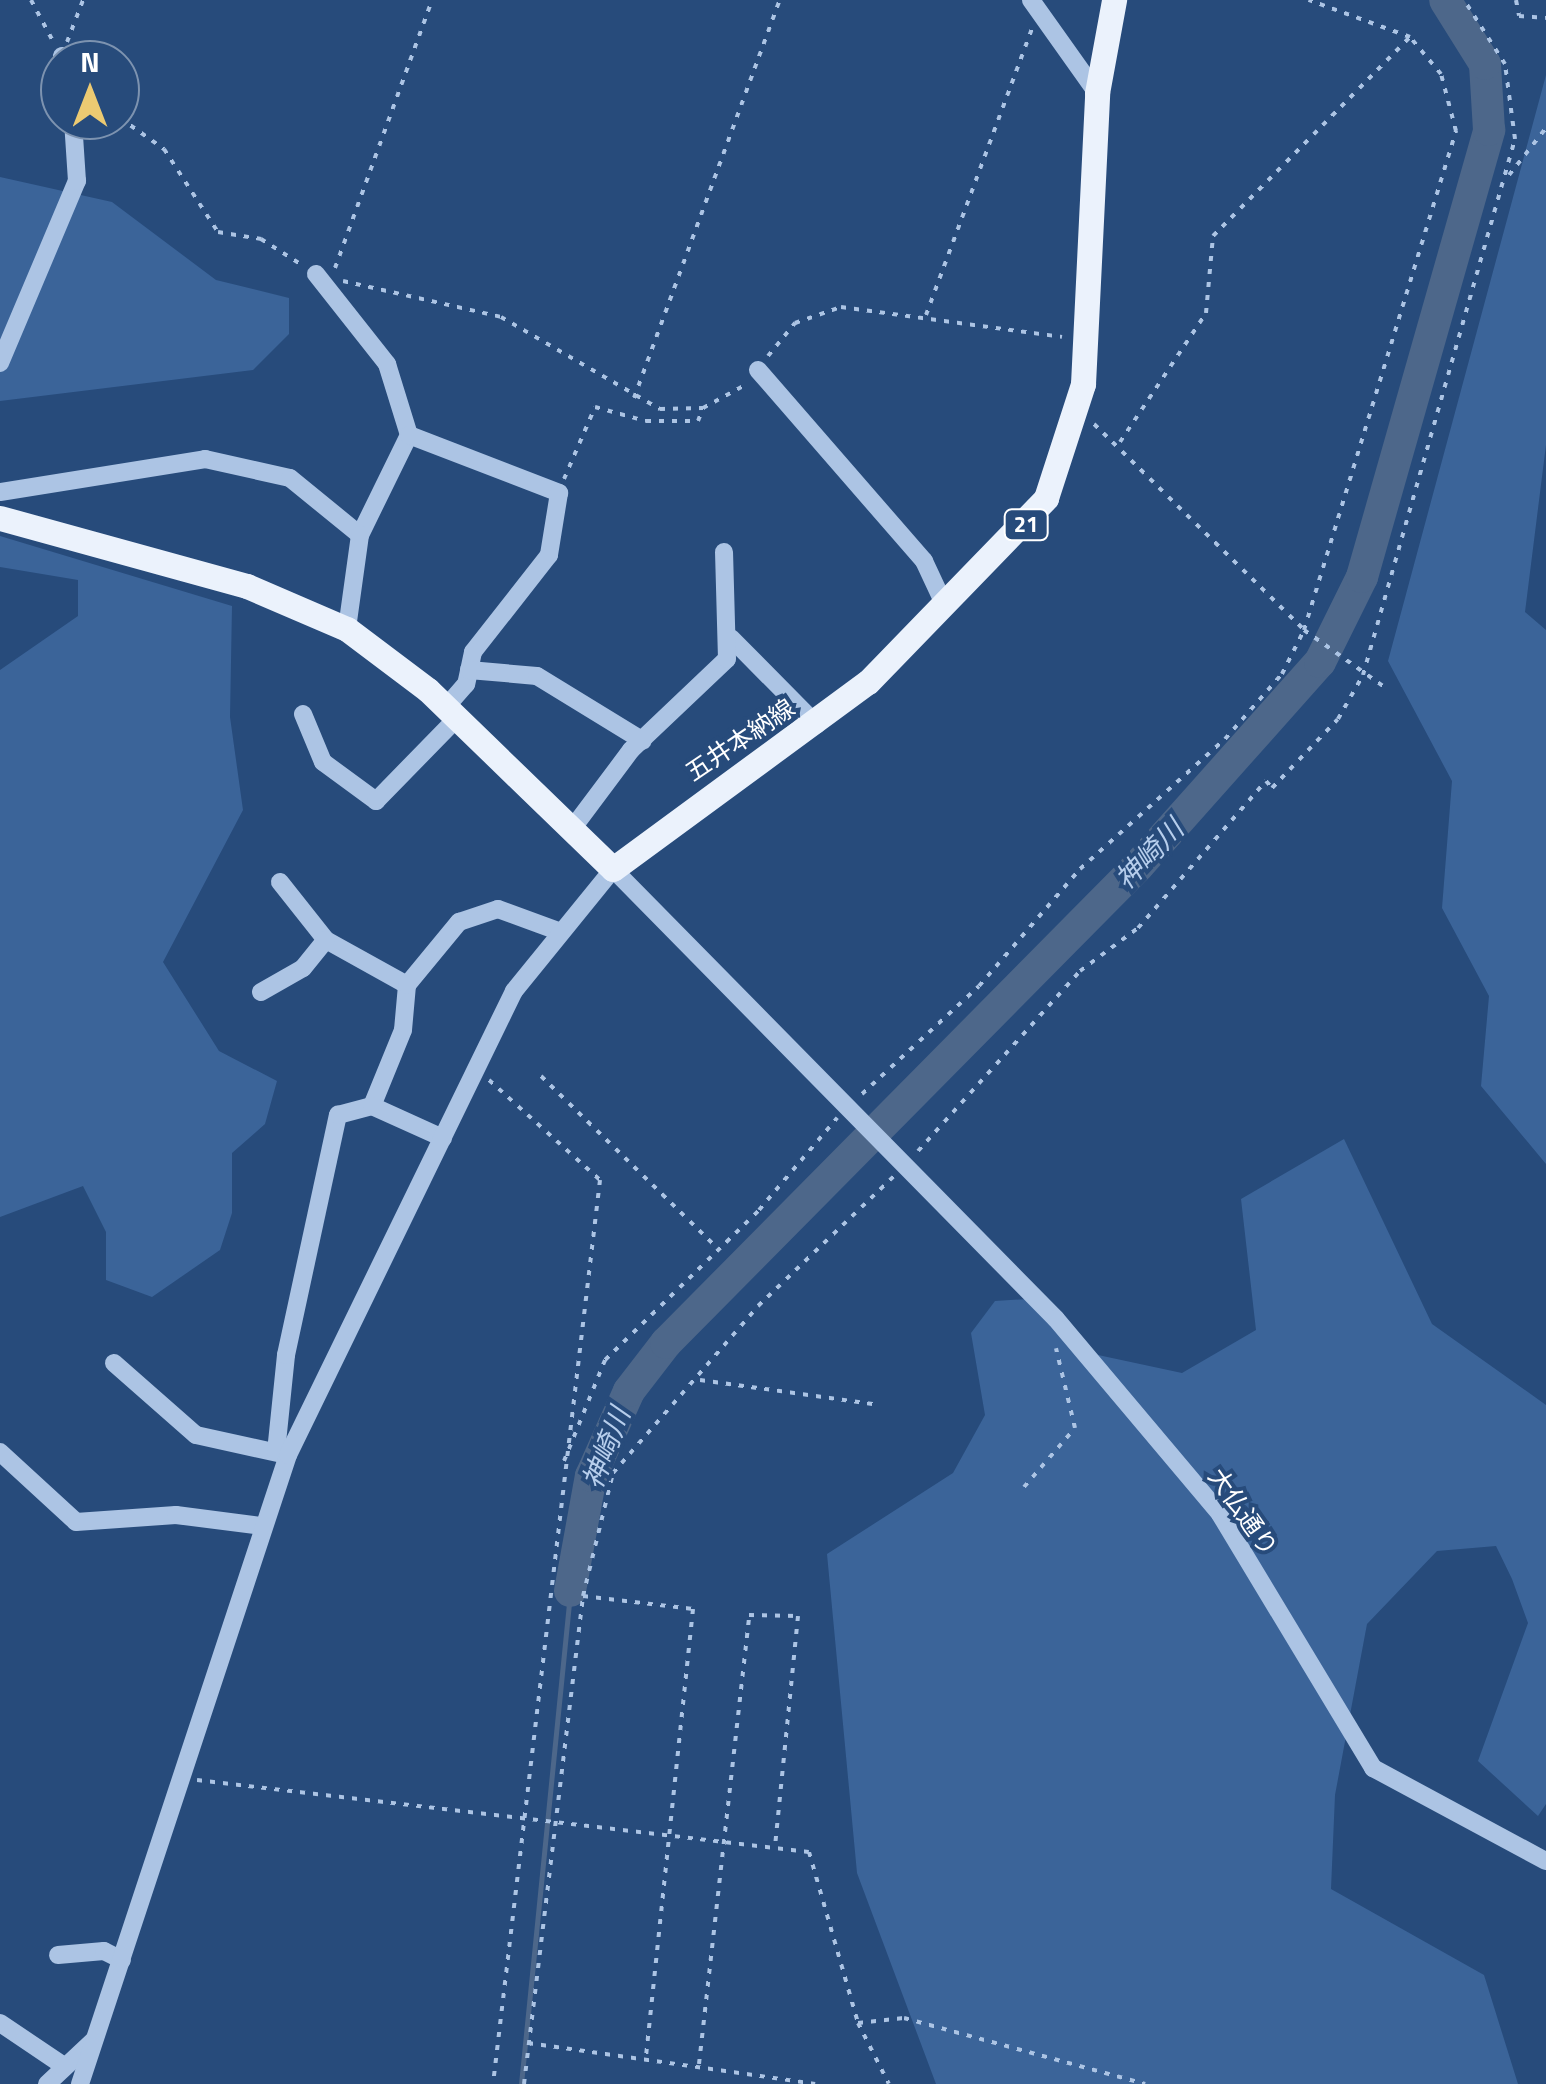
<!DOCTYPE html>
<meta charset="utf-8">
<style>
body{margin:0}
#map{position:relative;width:1546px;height:2084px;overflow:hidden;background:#274b7b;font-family:"Titillium Web","Noto Sans JP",sans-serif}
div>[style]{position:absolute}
.green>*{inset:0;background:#3b6499}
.stream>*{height:5px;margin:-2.5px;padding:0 2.5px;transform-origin:2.5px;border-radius:2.5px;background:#4d678a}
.river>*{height:32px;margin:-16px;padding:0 16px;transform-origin:16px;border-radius:16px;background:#4d678a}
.path>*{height:4px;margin-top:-2px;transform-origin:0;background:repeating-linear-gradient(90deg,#acc4e4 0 5px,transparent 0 13px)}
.minor>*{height:18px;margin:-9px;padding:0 9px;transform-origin:9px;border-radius:9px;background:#acc4e4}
.major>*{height:25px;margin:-12.5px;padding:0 12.5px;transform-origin:12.5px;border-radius:12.5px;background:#ebf2fc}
span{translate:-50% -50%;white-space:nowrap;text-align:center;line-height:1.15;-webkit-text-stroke:8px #274b7b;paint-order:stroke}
.shield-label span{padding:2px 8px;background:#274b7b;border:2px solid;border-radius:8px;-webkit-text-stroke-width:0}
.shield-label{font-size:22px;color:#fff;font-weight:700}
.street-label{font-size:25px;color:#fff}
.water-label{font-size:28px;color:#b7ceec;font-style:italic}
.north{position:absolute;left:40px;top:40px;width:100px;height:100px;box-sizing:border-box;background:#274b7b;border:2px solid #7d93b0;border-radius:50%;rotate:0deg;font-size:28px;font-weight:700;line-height:40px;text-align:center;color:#fff}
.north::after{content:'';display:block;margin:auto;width:35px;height:45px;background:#ecca72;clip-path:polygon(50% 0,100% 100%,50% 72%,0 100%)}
</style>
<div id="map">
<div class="green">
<div style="clip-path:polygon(1546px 75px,1546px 445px,1525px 612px,1546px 630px,1546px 1164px,1481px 1086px,1489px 996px,1442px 908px,1452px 781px,1388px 661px)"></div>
<div style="clip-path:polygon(0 177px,112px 202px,216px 280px,289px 298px,289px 334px,253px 370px,0 401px)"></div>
<div style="clip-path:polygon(0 536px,232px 606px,230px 717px,243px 810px,163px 962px,219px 1051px,277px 1081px,265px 1124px,232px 1153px,232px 1213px,220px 1250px,152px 1297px,106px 1280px,106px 1232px,83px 1186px,0 1217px,0 670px,78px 616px,78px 580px,0 567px)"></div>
<div style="clip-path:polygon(1344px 1139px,1432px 1324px,1546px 1405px,1546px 1804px,1538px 1816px,1478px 1761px,1528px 1623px,1512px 1579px,1496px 1546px,1437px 1551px,1367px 1624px,1335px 1795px,1331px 1889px,1484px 1975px,1518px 2084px,936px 2084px,857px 1873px,827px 1554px,953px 1473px,985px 1415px,971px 1333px,995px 1301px,1028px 1299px,1084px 1352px,1182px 1373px,1256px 1330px,1241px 1199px)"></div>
</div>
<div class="stream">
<div style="left:521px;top:2084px;width:495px;rotate:-84.3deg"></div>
</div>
<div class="river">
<div style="left:570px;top:1591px;width:117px;rotate:-79.7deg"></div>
<div style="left:591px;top:1476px;width:93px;rotate:-65.9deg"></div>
<div style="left:629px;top:1391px;width:61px;rotate:-52.4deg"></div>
<div style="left:666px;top:1343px;width:671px;rotate:-45.3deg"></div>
<div style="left:1138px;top:866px;width:273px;rotate:-48.3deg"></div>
<div style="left:1320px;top:662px;width:95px;rotate:-63.7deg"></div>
<div style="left:1362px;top:577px;width:465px;rotate:-74.1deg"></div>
<div style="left:1489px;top:130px;width:66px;rotate:-93.5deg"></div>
<div style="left:1485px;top:64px;width:75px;rotate:-122deg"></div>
</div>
<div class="path">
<div style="left:31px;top:0;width:49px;rotate:61.9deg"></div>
<div style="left:1516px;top:0;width:16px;rotate:79deg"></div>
<div style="left:1519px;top:16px;width:27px;rotate:4deg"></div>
<div style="left:67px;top:42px;width:45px;rotate:-69.1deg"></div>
<div style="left:120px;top:118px;width:54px;rotate:35.2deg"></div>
<div style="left:164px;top:149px;width:99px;rotate:57deg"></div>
<div style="left:218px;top:232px;width:44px;rotate:9.2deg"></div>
<div style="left:261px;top:239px;width:49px;rotate:32.4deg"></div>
<div style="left:1509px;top:175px;width:60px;rotate:-51.8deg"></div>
<div style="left:335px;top:268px;width:285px;rotate:-70.1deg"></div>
<div style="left:343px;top:281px;width:162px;rotate:12.8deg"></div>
<div style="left:501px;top:317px;width:184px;rotate:30.1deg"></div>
<div style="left:660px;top:409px;width:43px;rotate:-1.3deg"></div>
<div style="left:703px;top:408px;width:50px;rotate:-28.6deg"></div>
<div style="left:926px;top:315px;width:305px;rotate:-69.7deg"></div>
<div style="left:768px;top:356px;width:43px;rotate:-50.7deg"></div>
<div style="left:795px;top:323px;width:49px;rotate:-19.2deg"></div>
<div style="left:841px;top:307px;width:223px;rotate:7.7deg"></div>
<div style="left:634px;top:398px;width:424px;rotate:-69.9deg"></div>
<div style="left:1094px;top:424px;width:294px;rotate:44.4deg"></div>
<div style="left:1304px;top:630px;width:100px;rotate:35.3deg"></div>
<div style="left:1120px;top:442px;width:155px;rotate:-56.3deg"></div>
<div style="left:1206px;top:313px;width:77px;rotate:-84.8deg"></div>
<div style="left:1213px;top:236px;width:280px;rotate:-45.3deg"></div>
<div style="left:564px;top:479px;width:78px;rotate:-66.7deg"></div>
<div style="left:595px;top:407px;width:53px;rotate:15.4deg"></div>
<div style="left:646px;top:421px;width:52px"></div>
<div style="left:698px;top:421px;width:14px;rotate:-69deg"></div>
<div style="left:541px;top:1076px;width:245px;rotate:44.3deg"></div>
<div style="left:489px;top:1080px;width:149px;rotate:42deg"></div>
<div style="left:600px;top:1180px;width:910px;rotate:96.75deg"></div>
<div style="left:862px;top:1094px;width:159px;rotate:-42.7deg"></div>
<div style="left:979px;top:986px;width:155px;rotate:-49.2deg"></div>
<div style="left:1080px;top:869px;width:195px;rotate:-41.9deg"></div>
<div style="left:1225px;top:739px;width:86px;rotate:-48.8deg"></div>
<div style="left:1282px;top:674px;width:49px;rotate:-63.4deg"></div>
<div style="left:1304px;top:630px;width:522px;rotate:-73.06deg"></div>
<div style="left:1456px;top:131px;width:59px;rotate:-104.7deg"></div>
<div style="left:1441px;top:74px;width:48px;rotate:-130deg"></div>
<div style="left:1410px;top:37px;width:108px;rotate:-159.9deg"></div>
<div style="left:918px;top:1151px;width:242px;rotate:-48deg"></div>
<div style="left:1080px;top:971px;width:72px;rotate:-36.6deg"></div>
<div style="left:1138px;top:928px;width:195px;rotate:-49deg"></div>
<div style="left:1266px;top:781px;width:9px;rotate:49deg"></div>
<div style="left:1272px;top:788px;width:95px;rotate:-46.3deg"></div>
<div style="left:1338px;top:719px;width:51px;rotate:-60.4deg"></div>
<div style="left:1363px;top:675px;width:557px;rotate:-74.17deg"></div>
<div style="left:1515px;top:139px;width:76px;rotate:-97.6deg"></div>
<div style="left:1505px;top:64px;width:76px;rotate:-122.6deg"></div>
<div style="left:700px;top:1380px;width:176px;rotate:7.9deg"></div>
<div style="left:564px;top:1461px;width:109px;rotate:-67.9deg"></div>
<div style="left:605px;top:1360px;width:215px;rotate:-44.2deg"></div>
<div style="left:759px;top:1210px;width:121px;rotate:-49.7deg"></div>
<div style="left:1024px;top:1487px;width:78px;rotate:-49.2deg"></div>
<div style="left:1075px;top:1428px;width:82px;rotate:-103.4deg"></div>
<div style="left:583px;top:1596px;width:111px;rotate:6.7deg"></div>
<div style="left:693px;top:1609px;width:450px;rotate:96deg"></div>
<div style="left:197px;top:1780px;width:616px;rotate:6.71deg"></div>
<div style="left:809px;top:1852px;width:178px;rotate:74deg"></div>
<div style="left:858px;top:2023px;width:68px;rotate:63.1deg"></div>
<div style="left:858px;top:2023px;width:46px;rotate:-6.2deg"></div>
<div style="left:904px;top:2018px;width:250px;rotate:15.3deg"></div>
<div style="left:528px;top:2043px;width:290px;rotate:8.1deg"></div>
<div style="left:699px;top:2064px;width:452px;rotate:-83.6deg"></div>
<div style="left:749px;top:1615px;width:49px;rotate:1.2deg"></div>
<div style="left:798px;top:1616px;width:232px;rotate:95.7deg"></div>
<div style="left:524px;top:2084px;width:492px;rotate:-83.1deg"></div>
<div style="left:583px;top:1596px;width:127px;rotate:-76.3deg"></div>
<div style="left:613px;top:1473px;width:221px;rotate:-49deg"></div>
<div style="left:758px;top:1306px;width:188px;rotate:-43.7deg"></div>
</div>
<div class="minor">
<div style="left:1031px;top:0;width:114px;rotate:54.6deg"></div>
<div style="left:62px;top:56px;width:4px;rotate:76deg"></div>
<div style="left:316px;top:274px;width:115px;rotate:51.7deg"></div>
<div style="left:387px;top:364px;width:74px;rotate:72.8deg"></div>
<div style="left:409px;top:435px;width:111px;rotate:116.1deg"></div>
<div style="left:0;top:363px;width:198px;rotate:-67.1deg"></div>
<div style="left:77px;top:181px;width:61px;rotate:-93.8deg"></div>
<div style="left:758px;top:370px;width:253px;rotate:49deg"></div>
<div style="left:924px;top:561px;width:50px;rotate:65deg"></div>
<div style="left:409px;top:435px;width:161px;rotate:21.1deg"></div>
<div style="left:559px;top:493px;width:63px;rotate:99.2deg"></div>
<div style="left:549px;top:555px;width:123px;rotate:128.1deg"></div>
<div style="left:473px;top:652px;width:33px;rotate:102deg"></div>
<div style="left:466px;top:684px;width:30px;rotate:131deg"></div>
<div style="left:0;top:492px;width:208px;rotate:-9.1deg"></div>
<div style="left:205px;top:459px;width:87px;rotate:12.6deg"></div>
<div style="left:290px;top:478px;width:90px;rotate:39.2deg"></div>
<div style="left:360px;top:535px;width:95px;rotate:97.9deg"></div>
<div style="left:731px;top:638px;width:122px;rotate:45.3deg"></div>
<div style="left:469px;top:670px;width:68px;rotate:5deg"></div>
<div style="left:537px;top:676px;width:124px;rotate:31.5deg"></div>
<div style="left:303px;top:714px;width:52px;rotate:67.4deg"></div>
<div style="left:323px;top:762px;width:66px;rotate:36.3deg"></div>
<div style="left:376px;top:801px;width:116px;rotate:-45.7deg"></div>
<div style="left:572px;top:829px;width:99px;rotate:-53.2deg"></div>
<div style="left:631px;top:750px;width:132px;rotate:-43.5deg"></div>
<div style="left:727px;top:659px;width:107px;rotate:-91.6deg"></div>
<div style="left:280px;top:882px;width:74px;rotate:51.6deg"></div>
<div style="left:326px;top:940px;width:93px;rotate:29.1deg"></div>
<div style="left:261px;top:992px;width:48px;rotate:-29.7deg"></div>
<div style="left:303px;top:968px;width:36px;rotate:-51deg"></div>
<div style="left:372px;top:1106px;width:82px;rotate:-67.8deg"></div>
<div style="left:403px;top:1030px;width:45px;rotate:-84.9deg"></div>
<div style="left:407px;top:985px;width:82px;rotate:-50.5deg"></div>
<div style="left:459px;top:922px;width:41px;rotate:-18.4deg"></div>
<div style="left:498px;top:909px;width:64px;rotate:20.1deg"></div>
<div style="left:114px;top:1363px;width:109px;rotate:41.3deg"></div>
<div style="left:196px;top:1435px;width:93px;rotate:12.4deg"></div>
<div style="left:0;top:1452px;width:103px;rotate:42.6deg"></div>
<div style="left:76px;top:1522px;width:100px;rotate:-4deg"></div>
<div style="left:176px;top:1515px;width:87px;rotate:7.3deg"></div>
<div style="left:276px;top:1452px;width:98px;rotate:-84.1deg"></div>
<div style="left:286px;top:1355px;width:246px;rotate:-77.8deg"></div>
<div style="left:338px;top:1115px;width:35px;rotate:-15deg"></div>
<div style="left:372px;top:1106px;width:78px;rotate:24.3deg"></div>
<div style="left:58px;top:1955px;width:46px;rotate:-5deg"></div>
<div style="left:104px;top:1951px;width:20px;rotate:27deg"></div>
<div style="left:0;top:2023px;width:77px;rotate:33.9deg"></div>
<div style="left:47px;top:2084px;width:64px;rotate:-43.1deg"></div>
<div style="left:80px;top:2084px;width:662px;rotate:-71.7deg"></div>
<div style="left:288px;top:1455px;width:516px;rotate:-64.03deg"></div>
<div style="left:514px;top:991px;width:157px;rotate:-50.9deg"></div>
<div style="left:613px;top:869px;width:631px;rotate:45.45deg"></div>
<div style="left:1056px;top:1319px;width:255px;rotate:49.9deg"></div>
<div style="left:1220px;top:1514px;width:297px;rotate:58.9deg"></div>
<div style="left:1373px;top:1768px;width:196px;rotate:28.3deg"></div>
</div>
<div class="major">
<div style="left:0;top:518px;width:256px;rotate:15.4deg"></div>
<div style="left:247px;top:586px;width:109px;rotate:23.3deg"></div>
<div style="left:347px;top:629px;width:101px;rotate:37deg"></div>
<div style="left:428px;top:690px;width:257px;rotate:44.1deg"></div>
<div style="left:613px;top:869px;width:316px;rotate:-36.3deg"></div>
<div style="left:868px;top:682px;width:256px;rotate:-45.9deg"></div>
<div style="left:1046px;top:498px;width:120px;rotate:-72deg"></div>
<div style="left:1083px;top:384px;width:291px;rotate:-87.2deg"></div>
<div style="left:1097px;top:93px;width:95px;rotate:-79.6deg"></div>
</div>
<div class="shield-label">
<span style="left:1026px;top:525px">21</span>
</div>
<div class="street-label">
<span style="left:740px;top:740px;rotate:-34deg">五井本納線</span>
<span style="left:1243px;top:1512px;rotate:55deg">大仏通り</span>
</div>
<div class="water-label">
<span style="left:1149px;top:854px;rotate:-46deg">神崎川</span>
<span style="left:606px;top:1448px;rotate:-69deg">神崎川</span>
</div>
<div class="north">N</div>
</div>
